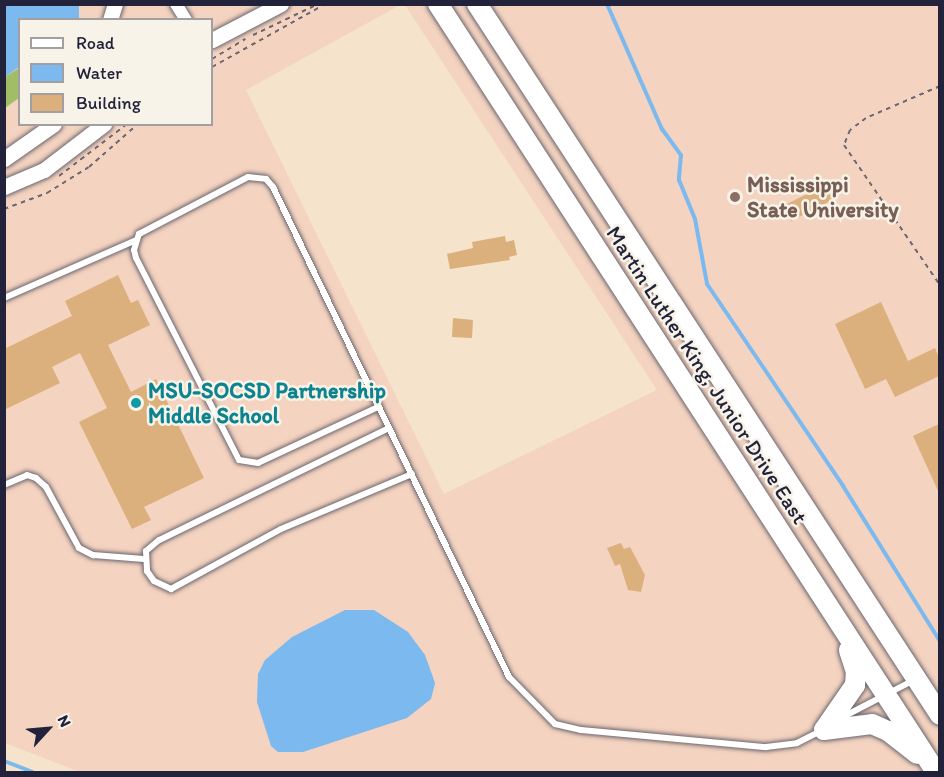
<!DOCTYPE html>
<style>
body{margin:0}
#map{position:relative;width:944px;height:777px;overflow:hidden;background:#f5e3cc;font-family:Itim,sans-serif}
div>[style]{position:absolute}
.built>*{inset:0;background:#f4d3c0}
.green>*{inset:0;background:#a1be66}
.water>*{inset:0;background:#7cb9ef}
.stream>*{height:4px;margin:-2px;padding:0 2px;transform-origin:2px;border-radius:2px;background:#7cb9ef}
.building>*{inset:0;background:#dbb07d}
.path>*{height:2px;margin-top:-1px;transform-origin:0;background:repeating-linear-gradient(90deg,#6c666e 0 4.5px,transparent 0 9px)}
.roads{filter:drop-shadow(0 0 2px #6c666e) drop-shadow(0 0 2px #6c666e)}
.service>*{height:6px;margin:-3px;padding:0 3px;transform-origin:3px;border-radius:3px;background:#fff}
.minor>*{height:12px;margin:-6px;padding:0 6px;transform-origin:6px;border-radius:6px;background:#fff}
.tertiary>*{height:15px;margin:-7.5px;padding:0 7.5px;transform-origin:7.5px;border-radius:7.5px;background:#fff}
.primary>*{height:20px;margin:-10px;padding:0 10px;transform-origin:10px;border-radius:10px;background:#fff}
.dots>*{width:16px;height:16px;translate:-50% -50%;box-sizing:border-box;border:3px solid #f7f3e8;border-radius:50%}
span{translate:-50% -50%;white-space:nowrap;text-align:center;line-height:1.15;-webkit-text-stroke:5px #f7f3e8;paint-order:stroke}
.education-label{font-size:22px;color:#785e54;font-weight:700}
.left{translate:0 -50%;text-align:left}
.street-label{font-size:22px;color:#22223b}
.culture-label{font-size:22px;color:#0d838f;font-weight:700}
.frame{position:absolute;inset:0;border:6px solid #22223b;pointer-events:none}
.legend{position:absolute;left:18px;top:18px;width:195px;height:108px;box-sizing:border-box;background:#f7f3e8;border:2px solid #a29fa3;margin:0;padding:8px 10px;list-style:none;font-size:18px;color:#22223b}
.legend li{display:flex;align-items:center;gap:12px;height:30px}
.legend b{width:30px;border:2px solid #a29fa3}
.north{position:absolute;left:18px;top:699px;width:60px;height:60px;-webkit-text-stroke:4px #f7f3e8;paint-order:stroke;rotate:64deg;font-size:16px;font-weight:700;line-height:24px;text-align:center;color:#22223b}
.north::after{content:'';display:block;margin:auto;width:21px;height:27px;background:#22223b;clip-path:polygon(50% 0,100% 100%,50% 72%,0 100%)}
</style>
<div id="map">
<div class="built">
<div style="clip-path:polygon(evenodd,4px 5px,400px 5px,246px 90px,444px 494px,657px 390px,405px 5px,939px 5px,939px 772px,80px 772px,5px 743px,4px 5px,20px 20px,212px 20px,212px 124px,20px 124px,20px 20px)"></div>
</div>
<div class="green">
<div style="clip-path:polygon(19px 68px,19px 98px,5px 108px,5px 77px)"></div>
</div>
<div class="water">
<div style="clip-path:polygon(5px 4px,79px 5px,79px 19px,20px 20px,19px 67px,5px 77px)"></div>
<div style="clip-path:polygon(345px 610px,374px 610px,408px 632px,425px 655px,435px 683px,431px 699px,407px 718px,303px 752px,278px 752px,271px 746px,257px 702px,258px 674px,265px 660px,292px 637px)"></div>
</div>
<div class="stream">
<div style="left:607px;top:4px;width:137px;rotate:66.3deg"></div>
<div style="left:662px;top:129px;width:32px;rotate:54deg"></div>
<div style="left:681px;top:155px;width:25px;rotate:95deg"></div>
<div style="left:679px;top:180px;width:42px;rotate:67.7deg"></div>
<div style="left:695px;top:219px;width:66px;rotate:79.5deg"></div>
<div style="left:707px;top:284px;width:244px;rotate:56deg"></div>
<div style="left:843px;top:486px;width:183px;rotate:58deg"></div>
<div style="left:4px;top:761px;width:30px;rotate:21deg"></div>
</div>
<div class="building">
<div style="clip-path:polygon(829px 183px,836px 198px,791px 221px,783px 206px)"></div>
<div style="clip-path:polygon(505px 236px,506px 242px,514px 240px,517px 255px,509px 257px,510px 260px,450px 269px,447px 254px,473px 248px,472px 242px)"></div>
<div style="clip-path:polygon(118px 275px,131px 303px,138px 300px,150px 325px,108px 345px,131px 392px,156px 379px,204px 478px,144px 507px,151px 520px,132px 529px,79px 422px,107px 408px,80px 353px,52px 367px,60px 383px,4px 410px,4px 349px,72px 316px,65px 301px)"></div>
<div style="clip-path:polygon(881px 302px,908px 361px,935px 348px,939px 358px,939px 376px,895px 397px,886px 379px,865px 389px,835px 324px)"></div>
<div style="clip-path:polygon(453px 318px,473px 320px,472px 338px,452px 337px)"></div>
<div style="clip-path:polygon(939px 424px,939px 493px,913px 436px)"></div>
<div style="clip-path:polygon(621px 543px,624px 549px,630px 547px,645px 575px,641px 592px,628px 590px,620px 564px,615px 566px,607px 548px)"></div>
</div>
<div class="path">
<div style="left:253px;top:35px;width:72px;rotate:-25.5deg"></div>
<div style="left:212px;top:59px;width:39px;rotate:-31deg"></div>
<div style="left:212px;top:67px;width:129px;rotate:-29.1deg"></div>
<div style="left:940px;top:86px;width:81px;rotate:156.6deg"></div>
<div style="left:866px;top:118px;width:20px;rotate:143deg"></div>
<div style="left:850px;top:130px;width:16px;rotate:112deg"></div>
<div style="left:844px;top:145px;width:170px;rotate:55.6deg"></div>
<div style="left:59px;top:176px;width:86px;rotate:-37.4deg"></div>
<div style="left:4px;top:209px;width:46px;rotate:-20.4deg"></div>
<div style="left:47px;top:193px;width:49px;rotate:-31.8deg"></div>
<div style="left:89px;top:167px;width:65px;rotate:-41.3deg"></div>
</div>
<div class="roads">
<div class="service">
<div style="left:4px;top:298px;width:144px;rotate:-23.7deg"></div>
<div style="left:378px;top:407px;width:132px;rotate:155deg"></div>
<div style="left:258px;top:463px;width:19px;rotate:-171deg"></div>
<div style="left:239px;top:460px;width:227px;rotate:-117deg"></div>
<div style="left:136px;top:258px;width:8px;rotate:-104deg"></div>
<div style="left:134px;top:250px;width:17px;rotate:-73deg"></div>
<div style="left:139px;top:234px;width:123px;rotate:-27.6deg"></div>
<div style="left:248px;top:177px;width:18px;rotate:6deg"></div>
<div style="left:266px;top:179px;width:11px;rotate:49deg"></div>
<div style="left:273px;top:187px;width:544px;rotate:64.28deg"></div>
<div style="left:509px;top:677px;width:66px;rotate:45.6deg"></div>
<div style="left:555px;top:724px;width:27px;rotate:13deg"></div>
<div style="left:581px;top:730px;width:186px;rotate:5.3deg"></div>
<div style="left:766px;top:747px;width:31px;rotate:-7deg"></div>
<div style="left:797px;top:743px;width:29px;rotate:-27deg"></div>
<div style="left:389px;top:428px;width:256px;rotate:154deg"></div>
<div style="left:159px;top:540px;width:17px;rotate:140deg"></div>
<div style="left:146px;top:551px;width:20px;rotate:87deg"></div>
<div style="left:147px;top:571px;width:12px;rotate:55deg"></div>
<div style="left:154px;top:581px;width:19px;rotate:25deg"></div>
<div style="left:171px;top:589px;width:125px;rotate:-28.6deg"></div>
<div style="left:281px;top:529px;width:142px;rotate:-22.8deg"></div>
<div style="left:4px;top:485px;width:25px;rotate:-23deg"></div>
<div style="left:27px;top:475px;width:9px;rotate:18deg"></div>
<div style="left:36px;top:478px;width:13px;rotate:42deg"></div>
<div style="left:46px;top:487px;width:69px;rotate:61.6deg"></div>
<div style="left:79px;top:548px;width:16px;rotate:27deg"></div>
<div style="left:93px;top:555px;width:51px;rotate:4.5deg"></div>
<div style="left:841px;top:718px;width:82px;rotate:-27.5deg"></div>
</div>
<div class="minor">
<div style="left:176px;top:4px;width:19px;rotate:58deg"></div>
</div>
<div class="tertiary">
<div style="left:110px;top:20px;width:17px;rotate:-73deg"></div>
<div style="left:212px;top:40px;width:78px;rotate:-27.6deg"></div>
<div style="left:4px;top:159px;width:61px;rotate:-35deg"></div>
<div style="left:4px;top:187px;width:43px;rotate:-23deg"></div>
<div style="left:44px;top:170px;width:76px;rotate:-37.5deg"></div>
</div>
<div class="primary">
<div style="left:438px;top:4px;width:915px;rotate:57.04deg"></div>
<div style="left:477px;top:4px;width:848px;rotate:56.93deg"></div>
<div style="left:824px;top:730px;width:48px;rotate:-7.1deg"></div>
<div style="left:872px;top:724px;width:17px;rotate:24deg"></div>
<div style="left:888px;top:731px;width:37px;rotate:38deg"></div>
<div style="left:824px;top:730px;width:55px;rotate:-55.4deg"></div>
<div style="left:855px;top:685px;width:13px;rotate:-86deg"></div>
<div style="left:856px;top:672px;width:23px;rotate:-108deg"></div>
</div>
</div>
<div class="dots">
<div style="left:735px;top:197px;background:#8d6e63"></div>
<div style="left:136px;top:403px;background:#0f9aa8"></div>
</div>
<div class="education-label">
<span class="left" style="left:747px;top:197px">Mississippi<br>State University</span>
</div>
<div class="street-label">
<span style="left:707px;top:375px;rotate:57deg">Martin Luther King, Junior Drive East</span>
</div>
<div class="culture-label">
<span class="left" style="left:148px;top:403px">MSU-SOCSD Partnership<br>Middle School</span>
</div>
<div class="frame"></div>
<ul class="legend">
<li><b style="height:8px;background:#fff"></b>Road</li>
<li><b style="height:16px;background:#7cb9ef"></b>Water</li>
<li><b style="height:16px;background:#dbb07d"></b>Building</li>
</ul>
<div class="north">N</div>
</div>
